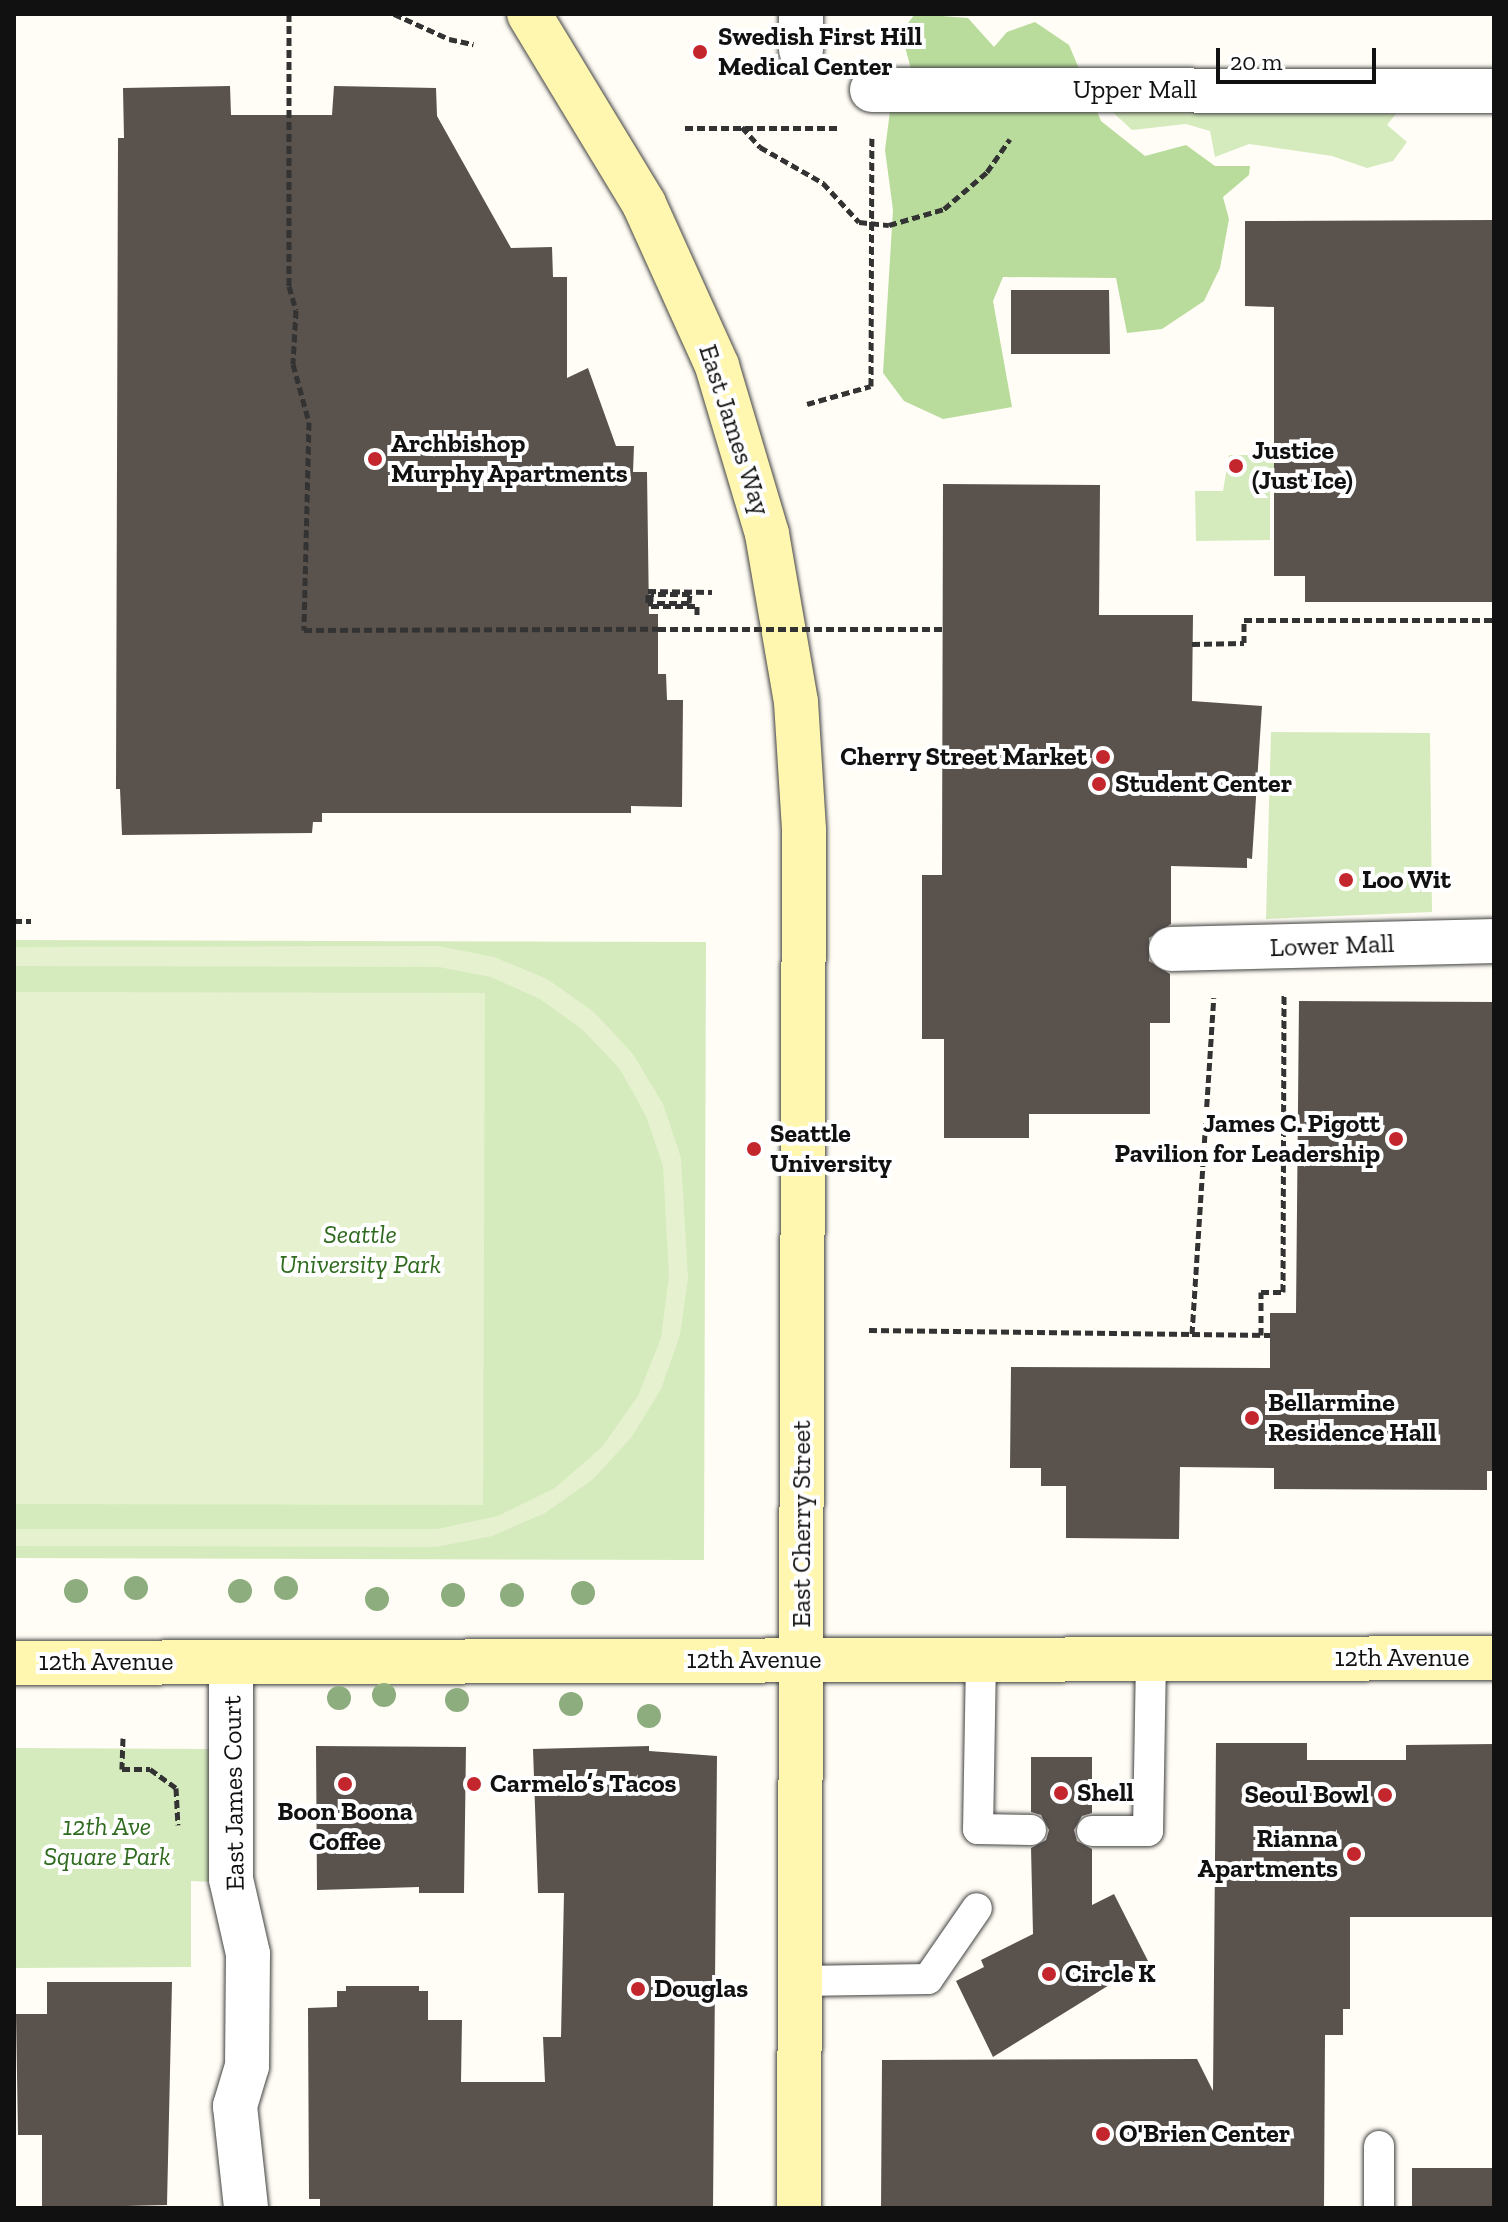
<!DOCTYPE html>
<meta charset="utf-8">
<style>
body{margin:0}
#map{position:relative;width:1508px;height:2222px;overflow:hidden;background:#fffdf5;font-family:"Zilla Slab",serif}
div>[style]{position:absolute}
.green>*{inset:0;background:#d5ebbd}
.forest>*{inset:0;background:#b9dc9c}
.pitch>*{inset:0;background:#e6f2cf}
.building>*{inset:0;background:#5a524d}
.path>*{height:5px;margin-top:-2.5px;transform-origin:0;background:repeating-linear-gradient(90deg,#333 0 8px,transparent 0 12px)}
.roads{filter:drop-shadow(0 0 2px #444) drop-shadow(0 0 2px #444)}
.lane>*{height:30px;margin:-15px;padding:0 15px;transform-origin:15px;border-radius:15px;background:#fff}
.street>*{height:44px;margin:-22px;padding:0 22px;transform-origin:22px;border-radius:22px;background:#fff}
.secondary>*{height:44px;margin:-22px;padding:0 22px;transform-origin:22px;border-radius:22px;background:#fff6b0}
.path-bridge>*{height:5px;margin-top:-2.5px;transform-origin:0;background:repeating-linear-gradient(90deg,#333 0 8px,transparent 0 12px)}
.trees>*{width:24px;height:24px;margin:-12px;border-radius:50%;background:#8dad7f}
.dots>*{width:22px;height:22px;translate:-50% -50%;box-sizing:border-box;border:4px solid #fff;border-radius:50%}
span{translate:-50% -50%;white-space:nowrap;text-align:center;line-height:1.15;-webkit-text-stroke:8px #fff;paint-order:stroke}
.poi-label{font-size:26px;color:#111;font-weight:700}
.left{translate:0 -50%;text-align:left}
.right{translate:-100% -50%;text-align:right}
.street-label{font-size:26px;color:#111}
.park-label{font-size:26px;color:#2f6b1f;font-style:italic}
.frame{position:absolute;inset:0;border:16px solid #111;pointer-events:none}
.scale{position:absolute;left:1216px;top:48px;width:160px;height:36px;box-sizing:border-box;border:4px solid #111;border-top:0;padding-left:10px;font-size:24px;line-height:28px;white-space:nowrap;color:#111;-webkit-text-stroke:6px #fff;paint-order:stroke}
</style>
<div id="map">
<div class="green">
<div style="clip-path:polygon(1106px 106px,1398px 111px,1387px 125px,1407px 142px,1393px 161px,1367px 168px,1332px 156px,1249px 144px,1215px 157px,1210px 131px,1186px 124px,1132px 130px)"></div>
<div style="clip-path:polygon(1229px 455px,1321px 455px,1320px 479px,1270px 479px,1270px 540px,1196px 541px,1195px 491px,1223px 491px)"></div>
<div style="clip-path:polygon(1271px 732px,1430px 733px,1432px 912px,1266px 919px)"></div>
<div style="clip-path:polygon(14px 940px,706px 942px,704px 1560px,14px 1558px)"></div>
<div style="clip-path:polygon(14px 1748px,215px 1749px,211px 1882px,191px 1881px,191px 1967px,14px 1968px)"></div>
</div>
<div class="forest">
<div style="clip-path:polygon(915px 14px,968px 18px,994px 47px,1007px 32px,1035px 22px,1069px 45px,1101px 121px,1145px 156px,1186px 145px,1215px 166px,1250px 166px,1249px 175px,1223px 197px,1229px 219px,1220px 268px,1204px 301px,1162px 329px,1127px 333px,1116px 278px,1003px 277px,993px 301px,1012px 407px,943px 419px,904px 401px,883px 373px,893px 210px,885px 150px,891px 103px,911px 69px,901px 32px)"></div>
</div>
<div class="pitch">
<div style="clip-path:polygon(438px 946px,494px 957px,547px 979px,594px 1012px,633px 1054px,663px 1104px,681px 1158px,688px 1278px,680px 1335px,661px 1389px,631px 1438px,592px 1480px,545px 1513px,492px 1536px,436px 1547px,14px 1546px,14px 1529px,437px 1529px,498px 1516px,555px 1488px,602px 1447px,638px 1396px,661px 1338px,669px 1276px,663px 1166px,646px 1116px,620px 1069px,583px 1030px,540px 999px,491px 977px,439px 967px,14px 966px,14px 947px)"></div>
<div style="clip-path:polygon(14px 992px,485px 993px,483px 1505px,14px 1504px)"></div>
</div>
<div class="building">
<div style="clip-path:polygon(230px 86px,231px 115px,332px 115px,334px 86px,436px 88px,437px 116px,511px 248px,552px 247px,553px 277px,567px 277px,567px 378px,588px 368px,616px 446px,634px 446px,633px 472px,647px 472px,649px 614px,658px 614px,658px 674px,666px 674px,667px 700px,683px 700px,682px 807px,631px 806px,631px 813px,322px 813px,322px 822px,313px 822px,312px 833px,122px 835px,120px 789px,116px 789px,118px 138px,124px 138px,123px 88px)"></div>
<div style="clip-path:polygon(1494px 220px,1494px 602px,1305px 602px,1305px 576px,1274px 576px,1274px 307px,1245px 306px,1245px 221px)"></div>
<div style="clip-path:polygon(1011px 290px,1109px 290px,1110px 354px,1011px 354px)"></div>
<div style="clip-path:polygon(943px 484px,1100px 485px,1099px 615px,1193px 615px,1192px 701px,1262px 706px,1252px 859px,1247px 858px,1247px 868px,1171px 866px,1171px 924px,1149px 938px,1149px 961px,1170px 974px,1170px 1023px,1150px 1023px,1150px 1114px,1029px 1114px,1029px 1138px,944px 1138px,944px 1039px,922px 1039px,922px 875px,942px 875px)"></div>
<div style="clip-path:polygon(1299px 1001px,1494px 1002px,1494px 1471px,1487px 1471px,1487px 1490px,1274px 1489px,1274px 1468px,1180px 1467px,1179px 1539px,1066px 1538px,1066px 1486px,1041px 1486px,1041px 1468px,1010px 1468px,1011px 1367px,1270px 1368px,1270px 1313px,1296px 1313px)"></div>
<div style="clip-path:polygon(1216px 1743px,1307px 1743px,1307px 1760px,1406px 1760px,1406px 1745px,1494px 1744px,1494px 1917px,1350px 1917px,1350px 2009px,1343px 2009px,1343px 2035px,1325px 2035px,1324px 2208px,881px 2208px,882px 2060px,1197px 2059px,1213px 2091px)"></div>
<div style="clip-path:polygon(316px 1746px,466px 1747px,464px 1893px,419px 1893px,419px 1887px,317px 1890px)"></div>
<div style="clip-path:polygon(649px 1746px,649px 1751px,717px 1756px,713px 2208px,320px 2208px,320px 2199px,309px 2199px,308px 2008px,337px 2007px,337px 1991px,346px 1991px,346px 1986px,419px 1986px,419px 1991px,428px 1991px,428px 2020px,462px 2020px,461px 2082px,545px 2082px,543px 2037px,561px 2037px,564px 1893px,538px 1893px,533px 1749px)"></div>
<div style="clip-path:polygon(1031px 1757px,1092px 1757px,1092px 1813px,1082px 1816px,1074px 1830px,1077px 1841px,1092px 1849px,1092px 1905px,1114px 1894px,1148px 1961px,993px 2057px,956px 1981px,984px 1967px,981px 1960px,1033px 1934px,1031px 1848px,1046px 1840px,1049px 1830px,1041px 1815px,1031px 1812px)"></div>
<div style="clip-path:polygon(47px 1982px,172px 1982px,167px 2205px,42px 2208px,42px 2135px,18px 2135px,16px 2014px,47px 2014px)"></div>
<div style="clip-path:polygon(1412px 2168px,1494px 2168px,1494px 2208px,1412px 2208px)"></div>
</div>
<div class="path">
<div style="left:289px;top:14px;width:272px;rotate:90deg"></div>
<div style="left:289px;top:286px;width:25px;rotate:74deg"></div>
<div style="left:296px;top:310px;width:54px;rotate:93.2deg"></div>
<div style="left:293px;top:364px;width:60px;rotate:74.6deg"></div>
<div style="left:309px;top:422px;width:208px;rotate:91.4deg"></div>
<div style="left:304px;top:630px;width:354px;rotate:-0.2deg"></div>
<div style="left:394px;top:14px;width:60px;rotate:24.4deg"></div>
<div style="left:449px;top:39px;width:25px;rotate:12deg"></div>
<div style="left:742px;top:127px;width:27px;rotate:48deg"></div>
<div style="left:760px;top:147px;width:73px;rotate:29.7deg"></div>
<div style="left:823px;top:183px;width:53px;rotate:47.3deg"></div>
<div style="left:859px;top:222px;width:30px;rotate:6deg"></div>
<div style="left:889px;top:225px;width:57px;rotate:-16.2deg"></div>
<div style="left:944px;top:209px;width:57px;rotate:-40.7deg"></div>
<div style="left:987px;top:172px;width:40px;rotate:-55.1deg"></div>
<div style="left:685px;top:128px;width:154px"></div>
<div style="left:807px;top:404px;width:66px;rotate:-15.7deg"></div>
<div style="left:871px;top:386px;width:248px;rotate:-89.8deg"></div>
<div style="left:689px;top:603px;width:41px;rotate:180deg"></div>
<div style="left:648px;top:603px;width:12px;rotate:-90deg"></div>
<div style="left:648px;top:591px;width:64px;rotate:0.9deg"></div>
<div style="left:1192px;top:644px;width:52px;rotate:-1.1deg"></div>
<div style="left:1244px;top:643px;width:23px;rotate:-90deg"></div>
<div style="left:1244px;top:620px;width:250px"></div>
<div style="left:14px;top:921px;width:17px"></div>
<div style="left:869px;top:1330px;width:323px;rotate:0.7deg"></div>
<div style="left:1192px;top:1334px;width:337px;rotate:-86.3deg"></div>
<div style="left:1192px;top:1334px;width:78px;rotate:0.7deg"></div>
<div style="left:1261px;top:1335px;width:43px;rotate:-90deg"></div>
<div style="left:1261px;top:1292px;width:22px"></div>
<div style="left:1283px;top:1292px;width:298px;rotate:-89.8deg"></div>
<div style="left:123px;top:1738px;width:31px;rotate:92deg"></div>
<div style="left:122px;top:1769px;width:28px"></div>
<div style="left:150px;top:1769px;width:32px;rotate:36deg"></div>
<div style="left:176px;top:1788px;width:37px;rotate:87deg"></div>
</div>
<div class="roads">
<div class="lane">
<div style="left:981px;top:1659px;width:170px;rotate:91deg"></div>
<div style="left:978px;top:1829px;width:53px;rotate:1.1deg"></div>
<div style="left:1092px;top:1831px;width:56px"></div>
<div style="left:1148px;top:1831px;width:172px;rotate:-89deg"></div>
<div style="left:800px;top:1981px;width:128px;rotate:-0.9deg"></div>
<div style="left:928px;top:1979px;width:86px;rotate:-55.4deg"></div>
<div style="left:1379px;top:2146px;width:62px;rotate:90deg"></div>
</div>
<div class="street">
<div style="left:801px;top:14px;width:36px;rotate:90deg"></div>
<div style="left:872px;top:90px;width:622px;rotate:0.09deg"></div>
<div style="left:1171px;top:949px;width:323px;rotate:-1.4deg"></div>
<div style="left:231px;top:1662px;width:217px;rotate:90deg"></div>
<div style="left:231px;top:1879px;width:77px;rotate:77.2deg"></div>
<div style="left:248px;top:1954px;width:112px;rotate:90.5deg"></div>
<div style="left:247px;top:2066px;width:42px;rotate:106.7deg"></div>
<div style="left:235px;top:2106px;width:103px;rotate:83.8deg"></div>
</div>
<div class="secondary">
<div style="left:529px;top:14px;width:222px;rotate:58.8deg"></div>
<div style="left:644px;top:204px;width:178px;rotate:65.7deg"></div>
<div style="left:717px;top:366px;width:175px;rotate:73.4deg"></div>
<div style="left:767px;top:534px;width:170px;rotate:80.2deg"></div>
<div style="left:796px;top:702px;width:128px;rotate:86.4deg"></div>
<div style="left:804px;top:830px;width:1378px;rotate:90.21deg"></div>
<div style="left:14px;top:1663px;width:1480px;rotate:-0.19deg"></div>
</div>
</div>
<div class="path-bridge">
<div style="left:689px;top:603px;width:9px;rotate:-84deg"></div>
<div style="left:690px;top:594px;width:39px;rotate:180deg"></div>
<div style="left:651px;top:594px;width:12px;rotate:90deg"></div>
<div style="left:651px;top:606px;width:46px"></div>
<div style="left:697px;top:606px;width:9px;rotate:90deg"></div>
<div style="left:658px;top:629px;width:284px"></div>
</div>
<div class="trees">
<div style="left:136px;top:1588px"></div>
<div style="left:286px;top:1588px"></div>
<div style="left:76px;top:1591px"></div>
<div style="left:240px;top:1591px"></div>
<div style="left:583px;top:1593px"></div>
<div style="left:453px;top:1595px"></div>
<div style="left:512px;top:1595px"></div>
<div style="left:377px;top:1599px"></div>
<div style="left:384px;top:1695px"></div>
<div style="left:339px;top:1698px"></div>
<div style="left:457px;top:1700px"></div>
<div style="left:571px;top:1704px"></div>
<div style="left:649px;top:1716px"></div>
</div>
<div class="dots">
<div style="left:700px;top:52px;background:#c4262e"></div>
<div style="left:375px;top:459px;background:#c4262e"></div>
<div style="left:1236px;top:466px;background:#c4262e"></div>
<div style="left:1103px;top:757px;background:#c4262e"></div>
<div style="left:1099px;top:784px;background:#c4262e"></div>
<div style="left:1346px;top:880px;background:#c4262e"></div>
<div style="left:1396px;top:1139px;background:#c4262e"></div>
<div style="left:754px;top:1149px;background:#c4262e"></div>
<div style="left:1252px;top:1418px;background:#c4262e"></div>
<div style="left:345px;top:1784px;background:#c4262e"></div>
<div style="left:474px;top:1784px;background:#c4262e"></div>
<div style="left:1061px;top:1793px;background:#c4262e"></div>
<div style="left:1385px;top:1795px;background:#c4262e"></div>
<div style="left:1354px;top:1854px;background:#c4262e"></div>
<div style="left:1049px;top:1974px;background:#c4262e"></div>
<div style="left:638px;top:1989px;background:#c4262e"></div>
<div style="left:1103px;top:2134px;background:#c4262e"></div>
</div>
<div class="poi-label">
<span class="left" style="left:718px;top:52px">Swedish First Hill<br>Medical Center</span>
<span class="left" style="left:391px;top:459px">Archbishop<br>Murphy Apartments</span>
<span class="left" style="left:1252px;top:466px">Justice<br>(Just Ice)</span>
<span class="right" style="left:1087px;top:757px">Cherry Street Market</span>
<span class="left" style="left:1115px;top:784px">Student Center</span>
<span class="left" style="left:1362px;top:880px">Loo Wit</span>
<span class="right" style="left:1380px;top:1139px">James C. Pigott<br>Pavilion for Leadership</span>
<span class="left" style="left:770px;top:1149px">Seattle<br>University</span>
<span class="left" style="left:1268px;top:1418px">Bellarmine<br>Residence Hall</span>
<span class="left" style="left:490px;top:1784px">Carmelo’s Tacos</span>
<span class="left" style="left:1077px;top:1793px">Shell</span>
<span class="right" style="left:1369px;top:1795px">Seoul Bowl</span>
<span style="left:345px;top:1827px">Boon Boona<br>Coffee</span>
<span class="right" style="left:1338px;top:1854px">Rianna<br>Apartments</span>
<span class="left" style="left:1065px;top:1974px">Circle K</span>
<span class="left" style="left:654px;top:1989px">Douglas</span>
<span class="left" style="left:1119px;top:2134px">O'Brien Center</span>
</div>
<div class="street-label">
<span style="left:1135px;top:90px">Upper Mall</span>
<span style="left:734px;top:430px;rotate:72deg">East James Way</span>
<span style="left:1332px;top:946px;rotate:-2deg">Lower Mall</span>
<span style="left:802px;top:1524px;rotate:-90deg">East Cherry Street</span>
<span style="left:1402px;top:1658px">12th Avenue</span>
<span style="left:754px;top:1660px">12th Avenue</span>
<span style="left:106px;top:1662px">12th Avenue</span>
<span style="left:234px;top:1793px;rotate:-91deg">East James Court</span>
</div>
<div class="park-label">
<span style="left:360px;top:1250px">Seattle<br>University Park</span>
<span style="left:107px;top:1842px">12th Ave<br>Square Park</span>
</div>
<div class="frame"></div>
<div class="scale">20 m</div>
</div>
